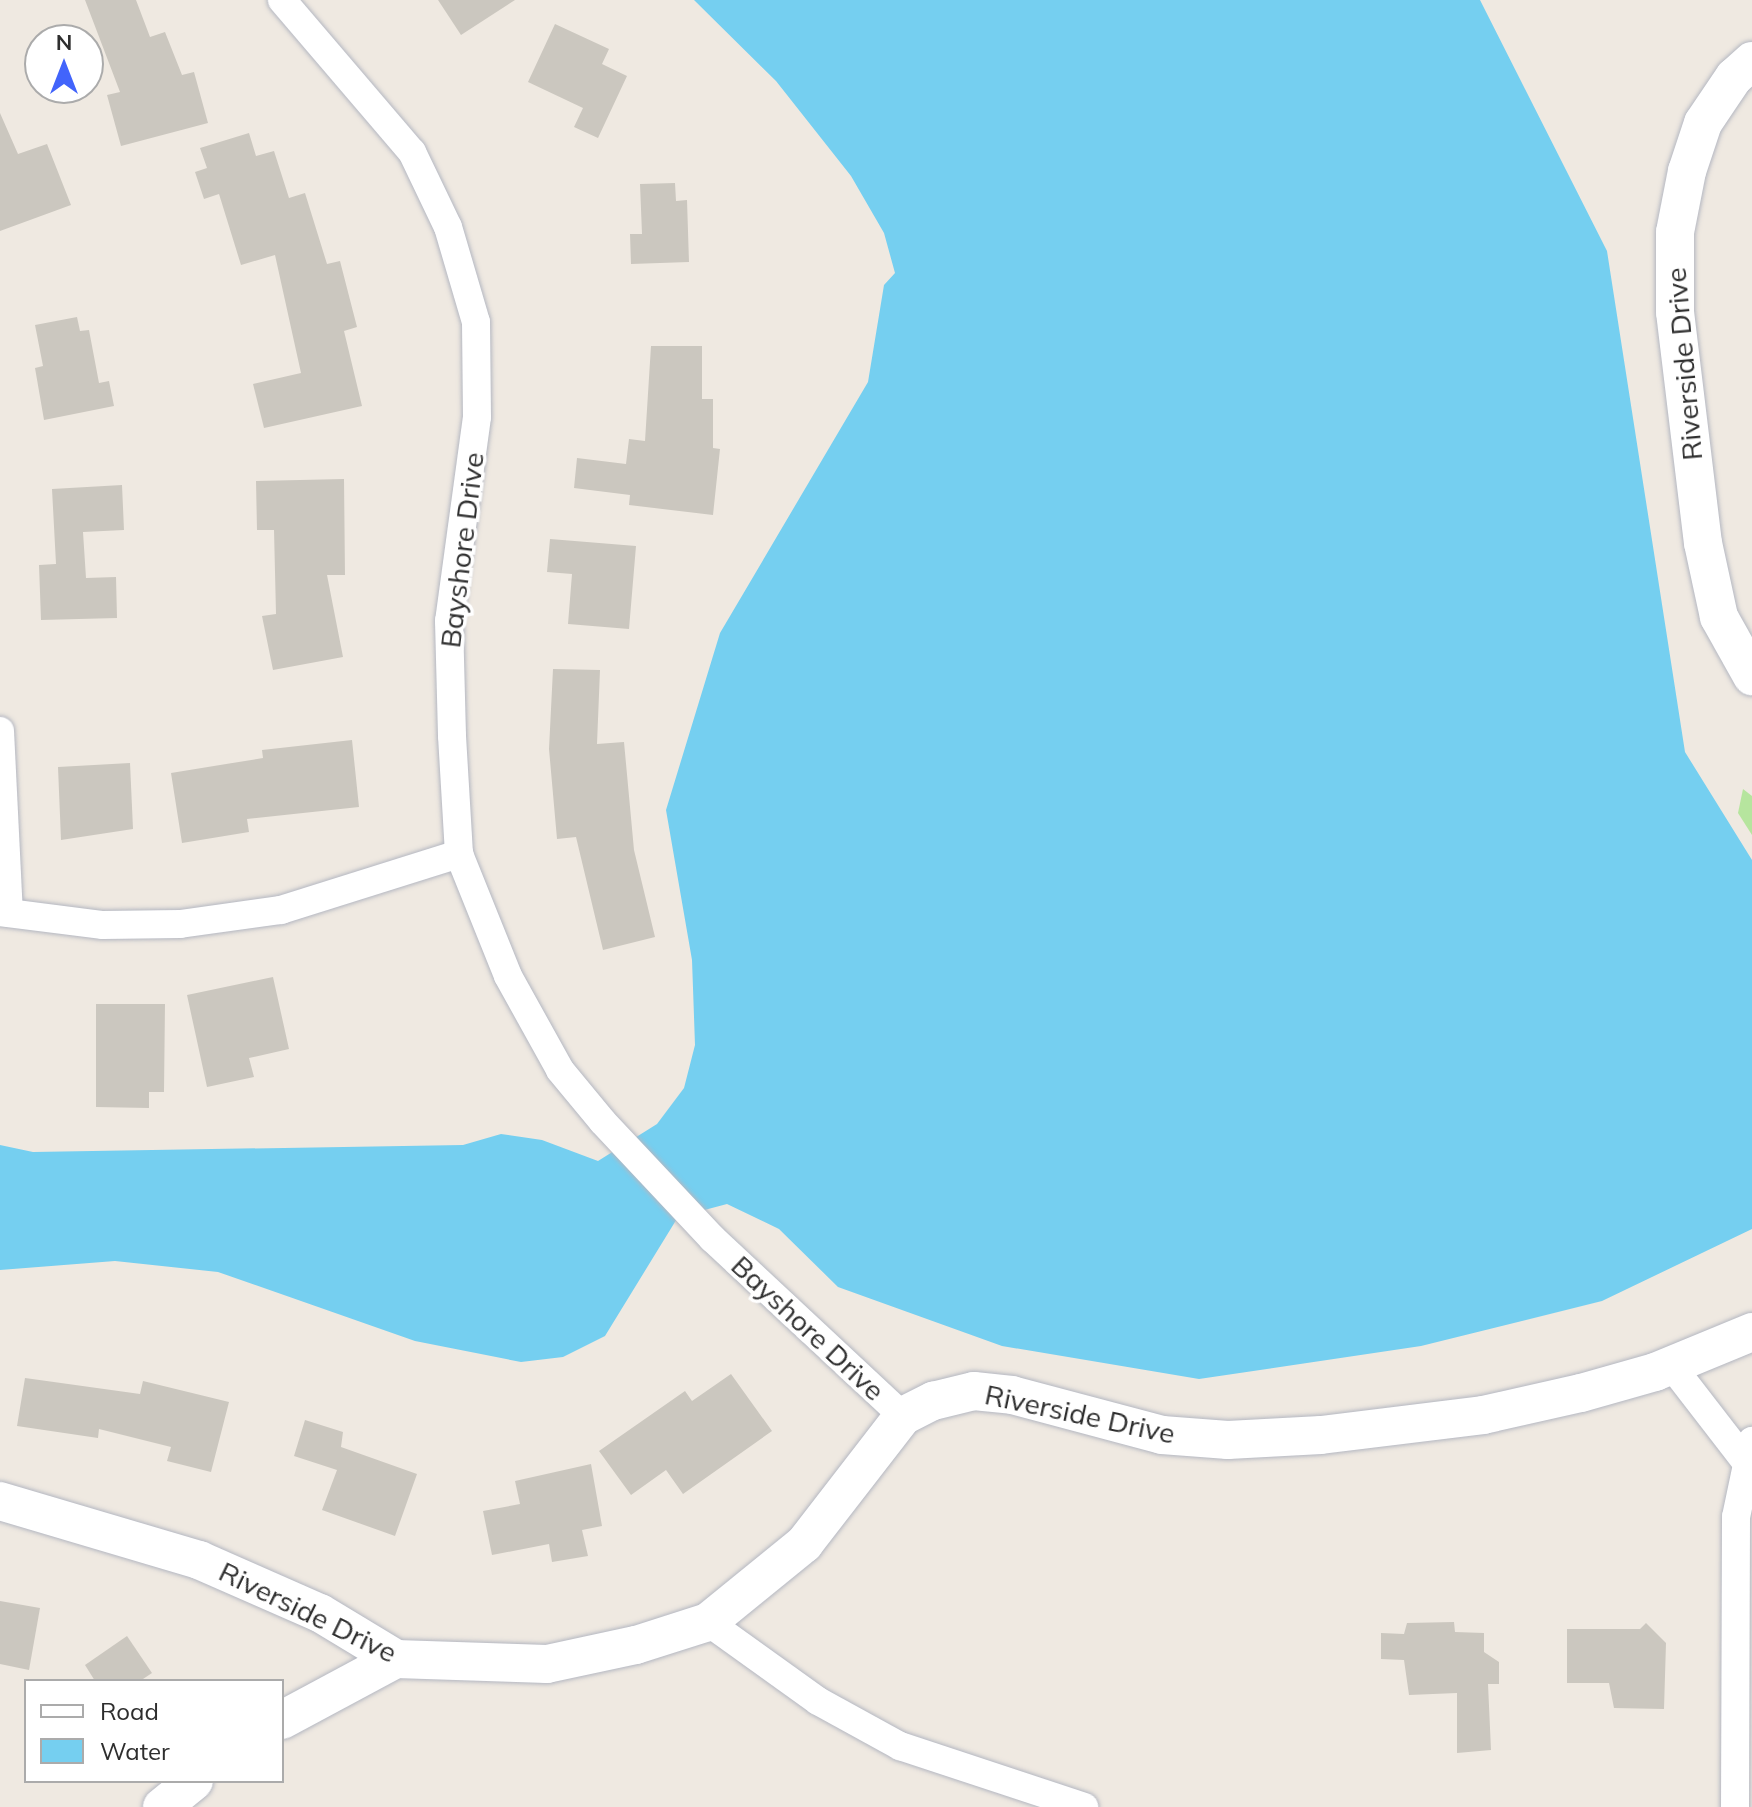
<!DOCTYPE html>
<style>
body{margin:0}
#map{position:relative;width:1752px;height:1807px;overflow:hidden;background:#efe9e1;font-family:Mulish,sans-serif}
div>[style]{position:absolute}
.green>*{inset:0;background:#b6e59e}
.water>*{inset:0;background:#75cff0}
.building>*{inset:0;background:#cbc7bf}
.roads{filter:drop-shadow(0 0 2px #b4b7c1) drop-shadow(0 0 2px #b4b7c1)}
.street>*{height:28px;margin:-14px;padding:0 14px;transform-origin:14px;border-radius:14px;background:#fff}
.secondary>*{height:38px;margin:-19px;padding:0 19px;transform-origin:19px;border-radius:19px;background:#fff}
span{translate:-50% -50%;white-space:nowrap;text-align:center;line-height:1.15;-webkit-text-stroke:7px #fff;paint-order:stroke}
.street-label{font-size:28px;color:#2e2e2e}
.legend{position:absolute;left:24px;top:1679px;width:260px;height:104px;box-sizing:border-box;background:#fff;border:2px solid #ababab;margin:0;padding:10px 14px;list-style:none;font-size:24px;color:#2e2e2e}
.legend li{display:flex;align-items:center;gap:16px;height:40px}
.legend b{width:40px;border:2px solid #ababab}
.north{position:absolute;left:24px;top:24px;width:80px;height:80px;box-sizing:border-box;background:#fff;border:2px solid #ababab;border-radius:50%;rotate:0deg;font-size:22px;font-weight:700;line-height:32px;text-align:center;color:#2e2e2e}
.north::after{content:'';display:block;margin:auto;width:28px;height:36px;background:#4264fb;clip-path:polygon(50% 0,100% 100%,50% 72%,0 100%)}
</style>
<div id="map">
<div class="green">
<div style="clip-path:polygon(1743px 789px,1752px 796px,1752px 835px,1738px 813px)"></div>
</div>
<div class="water">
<div style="clip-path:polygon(694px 0,1480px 0,1607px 251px,1685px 752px,1752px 860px,1752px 1229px,1602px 1301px,1421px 1346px,1199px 1379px,1002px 1346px,838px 1287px,779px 1229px,727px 1204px,678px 1217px,605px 1336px,563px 1357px,521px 1362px,415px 1341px,218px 1272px,115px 1261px,0 1270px,0 1145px,33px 1152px,463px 1145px,501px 1134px,542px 1140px,598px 1161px,657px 1124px,684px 1088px,695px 1045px,692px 960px,666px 810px,720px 633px,868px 382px,884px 285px,895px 273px,884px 233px,851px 176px,776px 81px)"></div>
</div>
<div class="building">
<div style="clip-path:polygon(85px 0,136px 0,150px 37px,165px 32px,182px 75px,194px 72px,208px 123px,121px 146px,107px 95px,120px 92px)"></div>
<div style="clip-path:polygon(438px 0,515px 0,461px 35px)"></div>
<div style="clip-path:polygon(555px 24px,609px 49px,602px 64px,627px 76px,598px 138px,574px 127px,583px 108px,528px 82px)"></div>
<div style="clip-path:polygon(0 113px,18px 154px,47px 144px,71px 205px,0 231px)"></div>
<div style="clip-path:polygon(249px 133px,256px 156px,274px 151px,289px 198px,305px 193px,327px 264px,340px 261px,357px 327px,344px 331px,362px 406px,264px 428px,253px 384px,301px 373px,275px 255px,241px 265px,219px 194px,204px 199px,195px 172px,207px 168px,200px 148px)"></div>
<div style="clip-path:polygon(675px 183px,676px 201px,687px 200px,689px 262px,631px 264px,630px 234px,642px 234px,640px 184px)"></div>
<div style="clip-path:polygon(77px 317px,80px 331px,89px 330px,99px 383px,109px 381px,114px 406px,44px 420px,35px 368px,43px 366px,35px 325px)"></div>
<div style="clip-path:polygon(651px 346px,702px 346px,702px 399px,713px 399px,713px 448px,720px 449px,713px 515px,629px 505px,630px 495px,574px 488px,577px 458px,626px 464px,629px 439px,645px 441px)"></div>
<div style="clip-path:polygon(344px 479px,345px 575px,327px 575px,343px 657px,273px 670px,262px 616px,276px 614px,274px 530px,257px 530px,256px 481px)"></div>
<div style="clip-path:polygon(122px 485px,124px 530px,83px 532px,86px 578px,116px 577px,117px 618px,41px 620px,39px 565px,56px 564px,52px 489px)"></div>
<div style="clip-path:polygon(550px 539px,636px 546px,629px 629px,568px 624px,572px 574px,547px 572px)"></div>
<div style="clip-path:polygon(553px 669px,600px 670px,597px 744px,624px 742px,634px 850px,655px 937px,603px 950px,576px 837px,557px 839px,549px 749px)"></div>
<div style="clip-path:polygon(352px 740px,359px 807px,247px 819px,249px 832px,182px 843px,171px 773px,263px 758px,262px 750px)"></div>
<div style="clip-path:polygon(130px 763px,133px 829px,61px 840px,58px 767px)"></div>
<div style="clip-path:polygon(273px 977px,289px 1049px,249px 1058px,254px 1077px,207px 1087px,187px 995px)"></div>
<div style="clip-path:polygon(96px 1004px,165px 1004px,164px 1092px,149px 1092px,149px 1108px,96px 1107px)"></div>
<div style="clip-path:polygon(731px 1374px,772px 1431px,683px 1494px,666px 1470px,631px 1495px,599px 1451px,685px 1391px,692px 1401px)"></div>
<div style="clip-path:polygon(25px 1378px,140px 1394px,143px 1381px,229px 1402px,211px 1472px,167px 1461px,171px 1447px,99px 1429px,98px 1438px,17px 1426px)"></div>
<div style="clip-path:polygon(305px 1420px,343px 1432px,341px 1447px,417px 1474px,395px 1536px,322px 1510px,337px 1470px,294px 1456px)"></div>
<div style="clip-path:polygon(591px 1464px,602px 1526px,582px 1530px,588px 1556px,552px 1562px,549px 1544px,492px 1555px,483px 1511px,520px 1504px,515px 1481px)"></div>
<div style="clip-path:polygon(0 1601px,40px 1608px,29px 1670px,0 1664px)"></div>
<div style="clip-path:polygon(1454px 1622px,1455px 1632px,1484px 1633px,1484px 1652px,1499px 1662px,1499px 1684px,1488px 1684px,1491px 1750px,1457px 1753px,1457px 1693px,1409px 1695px,1404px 1660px,1381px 1659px,1381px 1633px,1404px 1634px,1407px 1623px)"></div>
<div style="clip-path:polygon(1646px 1623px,1666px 1643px,1664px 1709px,1614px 1708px,1609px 1683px,1567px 1683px,1567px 1629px,1640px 1629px)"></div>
<div style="clip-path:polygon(127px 1636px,152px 1673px,140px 1681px,95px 1681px,85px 1665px)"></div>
</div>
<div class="roads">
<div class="street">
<div style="left:282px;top:0;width:200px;rotate:49.5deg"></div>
<div style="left:412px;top:152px;width:83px;rotate:64.4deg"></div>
<div style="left:448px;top:227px;width:99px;rotate:73.6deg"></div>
<div style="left:476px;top:322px;width:95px;rotate:89.4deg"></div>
<div style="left:477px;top:417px;width:206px;rotate:97.8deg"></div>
<div style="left:449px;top:621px;width:115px;rotate:88.5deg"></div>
<div style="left:452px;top:736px;width:118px;rotate:86.6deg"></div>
<div style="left:459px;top:854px;width:131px;rotate:68.1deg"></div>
<div style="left:508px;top:976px;width:107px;rotate:61deg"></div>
<div style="left:560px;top:1070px;width:67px;rotate:50.4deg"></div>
<div style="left:603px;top:1122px;width:161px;rotate:46.8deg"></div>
<div style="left:713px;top:1239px;width:260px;rotate:43deg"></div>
<div style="left:0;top:731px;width:182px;rotate:87.2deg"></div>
<div style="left:0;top:912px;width:104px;rotate:7.2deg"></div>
<div style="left:103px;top:925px;width:77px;rotate:-0.7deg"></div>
<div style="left:180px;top:924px;width:102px;rotate:-7.9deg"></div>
<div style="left:281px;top:910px;width:187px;rotate:-17.5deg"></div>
<div style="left:1671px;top:1365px;width:123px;rotate:52.3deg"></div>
<div style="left:708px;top:1622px;width:135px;rotate:35.7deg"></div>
<div style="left:818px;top:1701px;width:94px;rotate:28.8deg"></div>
<div style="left:900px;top:1746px;width:194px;rotate:18.3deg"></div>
<div style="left:1735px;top:1807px;width:290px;rotate:-89.8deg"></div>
<div style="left:1736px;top:1517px;width:78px;rotate:-78.1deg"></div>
</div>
<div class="secondary">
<div style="left:1752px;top:61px;width:24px;rotate:138deg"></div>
<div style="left:1734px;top:77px;width:55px;rotate:124deg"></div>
<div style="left:1703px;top:123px;width:51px;rotate:108.4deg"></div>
<div style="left:1687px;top:171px;width:62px;rotate:101.1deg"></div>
<div style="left:1675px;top:232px;width:80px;rotate:90deg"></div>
<div style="left:1675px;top:312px;width:233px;rotate:83.1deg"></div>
<div style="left:1703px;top:543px;width:76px;rotate:77.8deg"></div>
<div style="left:1719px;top:617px;width:68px;rotate:60.8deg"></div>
<div style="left:0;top:1501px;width:208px;rotate:16.5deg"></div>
<div style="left:199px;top:1560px;width:132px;rotate:23.7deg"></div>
<div style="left:320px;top:1613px;width:89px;rotate:31.2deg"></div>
<div style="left:396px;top:1659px;width:151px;rotate:1.9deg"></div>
<div style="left:547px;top:1664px;width:91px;rotate:-12.1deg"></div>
<div style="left:636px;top:1645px;width:76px;rotate:-17.7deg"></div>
<div style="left:708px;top:1622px;width:124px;rotate:-39.1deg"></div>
<div style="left:804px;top:1544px;width:162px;rotate:-52.3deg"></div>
<div style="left:903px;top:1416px;width:34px;rotate:-27deg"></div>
<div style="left:933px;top:1401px;width:42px;rotate:-13.7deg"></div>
<div style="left:974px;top:1391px;width:38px;rotate:6deg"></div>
<div style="left:1012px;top:1395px;width:155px;rotate:14.9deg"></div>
<div style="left:1162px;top:1435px;width:66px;rotate:4.3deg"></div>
<div style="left:1228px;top:1440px;width:93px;rotate:-3.1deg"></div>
<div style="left:1321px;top:1435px;width:163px;rotate:-7deg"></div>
<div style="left:1483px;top:1415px;width:100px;rotate:-12.7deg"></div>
<div style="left:1581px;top:1393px;width:77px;rotate:-15.8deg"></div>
<div style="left:1655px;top:1372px;width:105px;rotate:-22.4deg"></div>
<div style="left:282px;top:1720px;width:129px;rotate:-28.2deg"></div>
<div style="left:162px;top:1807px;width:41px;rotate:-39.1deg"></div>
</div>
</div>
<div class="street-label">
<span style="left:1684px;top:364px;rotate:-95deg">Riverside Drive</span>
<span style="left:462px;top:550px;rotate:-83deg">Bayshore Drive</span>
<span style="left:808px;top:1328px;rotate:43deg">Bayshore Drive</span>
<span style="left:1080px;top:1414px;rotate:12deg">Riverside Drive</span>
<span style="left:308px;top:1612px;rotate:26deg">Riverside Drive</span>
</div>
<ul class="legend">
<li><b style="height:10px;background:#fff"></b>Road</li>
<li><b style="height:22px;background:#75cff0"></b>Water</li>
</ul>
<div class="north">N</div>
</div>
